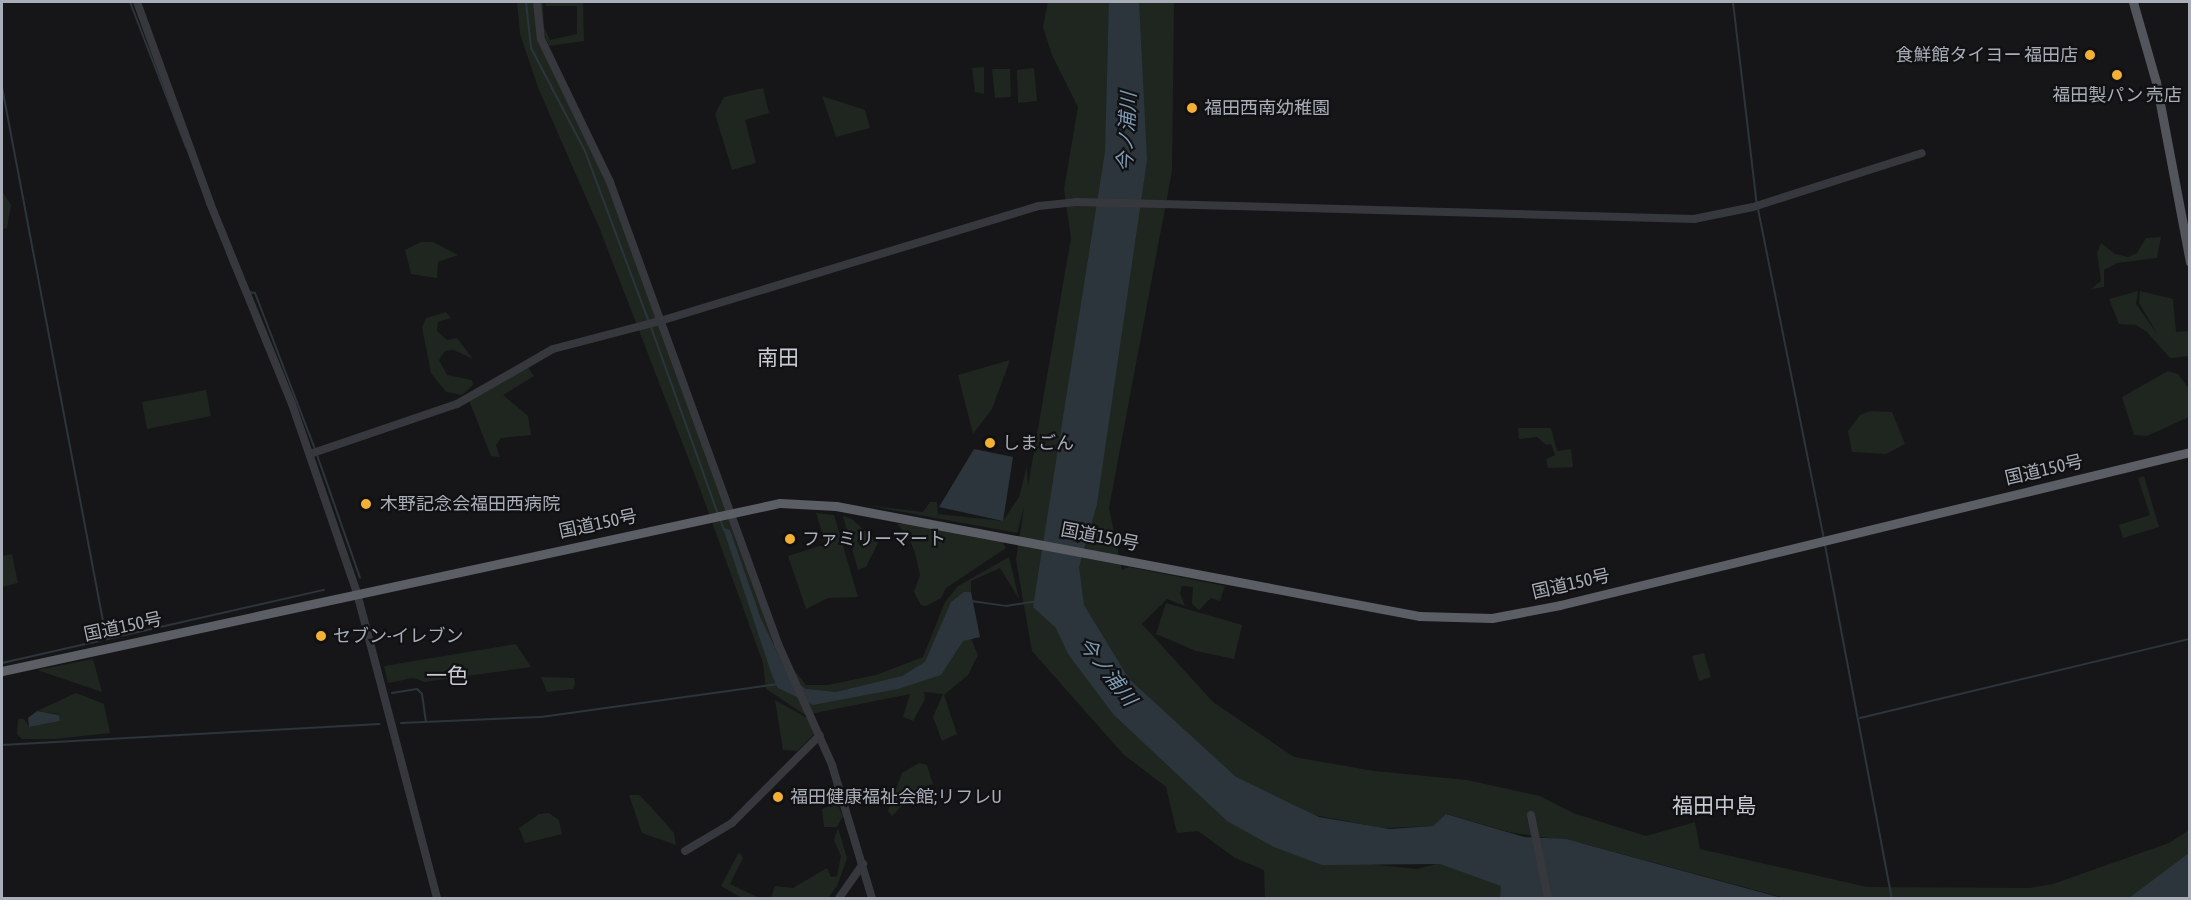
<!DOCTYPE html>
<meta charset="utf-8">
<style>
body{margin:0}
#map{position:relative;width:2191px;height:900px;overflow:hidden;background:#161618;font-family:"Asap Condensed","Noto Sans JP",sans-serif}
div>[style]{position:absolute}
.green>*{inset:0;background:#1e261f}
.water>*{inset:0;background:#2c353c}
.stream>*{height:2px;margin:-1px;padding:0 1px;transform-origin:1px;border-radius:1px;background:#2c353c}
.tertiary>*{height:8px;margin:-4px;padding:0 4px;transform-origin:4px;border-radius:4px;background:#37383d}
.primary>*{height:9px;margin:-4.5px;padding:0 4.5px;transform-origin:4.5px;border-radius:4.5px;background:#53555c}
.trunk>*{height:9px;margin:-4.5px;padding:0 4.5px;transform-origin:4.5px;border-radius:4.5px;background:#5b5e65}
.dots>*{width:16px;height:16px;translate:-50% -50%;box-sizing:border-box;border:3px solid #111113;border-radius:50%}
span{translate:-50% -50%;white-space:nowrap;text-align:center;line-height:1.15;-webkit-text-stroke:4.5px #111113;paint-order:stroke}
.poi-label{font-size:18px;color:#a8adb8}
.right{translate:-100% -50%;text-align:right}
.left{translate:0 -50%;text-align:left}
.street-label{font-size:18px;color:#a8adb8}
.water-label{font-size:20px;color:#7f9bb3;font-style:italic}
.quarter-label{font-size:21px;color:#c9ccd4}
.frame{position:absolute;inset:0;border:3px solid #a8adb8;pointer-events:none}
</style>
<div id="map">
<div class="green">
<div style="clip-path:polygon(517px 2px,543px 2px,544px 27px,550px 40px,577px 34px,577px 6px,545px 6px,546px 2px,583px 2px,584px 41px,549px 46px,542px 28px,542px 42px,600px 165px,784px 657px,806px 685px,828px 685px,876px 675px,923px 657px,945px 602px,958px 586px,1009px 557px,1019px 599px,1000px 568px,971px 581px,972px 641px,978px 655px,968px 675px,944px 695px,957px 734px,942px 741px,933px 717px,943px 694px,924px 692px,925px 699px,913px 721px,903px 717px,910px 694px,805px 715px,766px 689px,763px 663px,699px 486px,599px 227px,539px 90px,520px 34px)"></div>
<div style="clip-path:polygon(1048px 2px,1174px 2px,1172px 171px,1109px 508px,1122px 570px,1129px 567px,1225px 586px,1220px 601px,1211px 598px,1199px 610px,1192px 604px,1193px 587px,1182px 586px,1180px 593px,1185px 606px,1167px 599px,1142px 624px,1213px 702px,1294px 757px,1374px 771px,1467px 780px,1540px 796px,1573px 813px,1646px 836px,1695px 822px,1700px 849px,1867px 887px,2029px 888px,2053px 884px,2169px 843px,2189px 830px,2189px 855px,2130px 898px,1785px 898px,1585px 844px,1509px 832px,1447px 814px,1433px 826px,1383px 828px,1314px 815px,1288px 802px,1301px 857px,1417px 869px,1440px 863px,1502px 886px,1500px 898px,1265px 898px,1264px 870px,1235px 858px,1198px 831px,1177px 833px,1166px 787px,1123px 754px,1032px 651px,1016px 560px,1024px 507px,1017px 533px,865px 505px,923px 512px,930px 502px,937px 502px,938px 514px,1003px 521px,1019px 497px,1027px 466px,1028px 486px,1071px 238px,1064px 189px,1078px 107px,1052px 55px,1043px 27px)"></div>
<div style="clip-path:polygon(984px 67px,984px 94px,975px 92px,972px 68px)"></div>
<div style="clip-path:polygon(1034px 68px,1037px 101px,1018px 103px,1017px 70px)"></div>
<div style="clip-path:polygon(992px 69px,1010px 69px,1011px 97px,995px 98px)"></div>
<div style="clip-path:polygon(763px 88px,769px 113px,745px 120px,756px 163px,732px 170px,715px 114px,724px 97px)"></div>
<div style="clip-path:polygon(822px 96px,865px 110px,870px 128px,836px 137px)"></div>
<div style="clip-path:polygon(2px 191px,11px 205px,7px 228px,2px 229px)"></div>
<div style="clip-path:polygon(2161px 237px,2157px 258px,2117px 263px,2104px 270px,2104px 287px,2091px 289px,2101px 281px,2097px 253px,2101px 243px,2115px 254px,2128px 257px,2137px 253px,2146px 238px)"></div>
<div style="clip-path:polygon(421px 242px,433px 242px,458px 255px,438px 262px,437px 278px,411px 274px,405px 250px)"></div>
<div style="clip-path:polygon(2138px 291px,2136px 304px,2158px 335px,2139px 303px,2140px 291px,2173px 299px,2176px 332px,2189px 331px,2189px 356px,2170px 358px,2147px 332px,2136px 325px,2119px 324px,2109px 299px)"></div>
<div style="clip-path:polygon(446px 312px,451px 318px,438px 322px,437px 331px,447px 340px,457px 338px,473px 359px,454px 350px,445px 351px,439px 360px,447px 375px,472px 380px,473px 385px,462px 395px,446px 392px,431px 373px,422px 327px,426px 318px)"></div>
<div style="clip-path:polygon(1010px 360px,992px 409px,973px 434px,958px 375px)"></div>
<div style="clip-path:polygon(525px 363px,534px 376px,503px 395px,528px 416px,531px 435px,501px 438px,496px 445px,500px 457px,491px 456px,468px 398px)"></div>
<div style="clip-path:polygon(2168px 371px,2178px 374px,2189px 389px,2189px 417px,2147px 436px,2134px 435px,2122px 397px)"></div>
<div style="clip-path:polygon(206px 390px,211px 416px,147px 429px,142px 402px)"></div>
<div style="clip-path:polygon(1870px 411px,1892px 412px,1905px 444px,1886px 454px,1852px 452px,1848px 431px,1860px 415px)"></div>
<div style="clip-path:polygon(1518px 428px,1551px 428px,1557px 451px,1571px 449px,1573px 467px,1548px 468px,1546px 459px,1555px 455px,1551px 444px,1546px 445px,1537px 437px,1519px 439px)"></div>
<div style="clip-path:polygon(2144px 476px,2159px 527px,2123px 538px,2119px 525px,2150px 515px,2138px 478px)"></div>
<div style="clip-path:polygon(816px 513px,834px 515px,858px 597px,828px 598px,806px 609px,788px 556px,826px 544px)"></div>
<div style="clip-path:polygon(843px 516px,852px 519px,878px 543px,866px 567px,858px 570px)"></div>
<div style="clip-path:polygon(897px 524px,918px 524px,988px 537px,1002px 542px,1006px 548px,946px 588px,941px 598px,926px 606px,921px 605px,914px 592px,920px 575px,915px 553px,909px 538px)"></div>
<div style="clip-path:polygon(12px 554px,18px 583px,2px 587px,2px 556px)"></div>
<div style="clip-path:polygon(1166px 603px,1242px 625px,1234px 659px,1196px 651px,1156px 634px)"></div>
<div style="clip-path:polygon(516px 644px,531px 667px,425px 682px,413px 678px,388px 683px,384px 666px)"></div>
<div style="clip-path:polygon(1704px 653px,1711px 677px,1699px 681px,1692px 656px)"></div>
<div style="clip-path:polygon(93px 659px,102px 692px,37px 670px)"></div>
<div style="clip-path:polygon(541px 677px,574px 678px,575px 684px,573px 689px,547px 692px)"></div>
<div style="clip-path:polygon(76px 693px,104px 704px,110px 733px,56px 739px,22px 739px,17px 734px,18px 719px,24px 719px,29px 727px,60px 721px,59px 714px,37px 711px)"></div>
<div style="clip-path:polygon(775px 700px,809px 719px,814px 734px,797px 751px,783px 750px)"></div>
<div style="clip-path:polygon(919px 763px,927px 765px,933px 784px,918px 789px,892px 816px,888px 811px,902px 773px)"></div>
<div style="clip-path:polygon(629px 795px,639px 795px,652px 808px,674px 833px,676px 845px,642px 833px)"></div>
<div style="clip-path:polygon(837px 803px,843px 816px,837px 827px,824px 827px,822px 809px)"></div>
<div style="clip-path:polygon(549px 813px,559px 820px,562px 834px,525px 843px,519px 828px,539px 814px)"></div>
<div style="clip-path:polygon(838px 828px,847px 858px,837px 886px,828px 898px,771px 898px,775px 886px,793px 888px,827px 868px,831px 877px,837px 876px,841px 856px,834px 840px)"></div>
<div style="clip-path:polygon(739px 852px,743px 858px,730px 884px,759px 898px,742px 898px,721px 886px)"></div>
</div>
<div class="water">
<div style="clip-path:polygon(1109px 2px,1139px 2px,1147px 160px,1097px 504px,1079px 567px,1084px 605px,1129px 679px,1236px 777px,1319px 817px,1390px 829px,1433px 826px,1446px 814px,1524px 837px,1566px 839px,1782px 898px,1500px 898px,1501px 886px,1440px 864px,1322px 865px,1274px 847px,1227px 821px,1114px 715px,1068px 654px,1056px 628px,1033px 607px,1105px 152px)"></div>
<div style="clip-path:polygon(974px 449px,1013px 457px,1003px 521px,939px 507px)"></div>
<div style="clip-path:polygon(723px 528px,730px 530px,761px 619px,789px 677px,806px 689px,836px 692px,902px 676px,925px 662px,951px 602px,964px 592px,971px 592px,980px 637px,963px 641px,941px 675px,898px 689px,813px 705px,778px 688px,773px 678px)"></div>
<div style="clip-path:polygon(37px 711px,59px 715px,60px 721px,29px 727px,28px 718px)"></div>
<div style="clip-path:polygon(2189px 853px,2189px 898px,2129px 898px)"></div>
</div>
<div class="stream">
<div style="left:130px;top:2px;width:155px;rotate:68.9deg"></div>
<div style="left:526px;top:2px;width:46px;rotate:83.8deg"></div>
<div style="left:531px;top:48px;width:116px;rotate:62.3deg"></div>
<div style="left:585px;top:151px;width:183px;rotate:69.5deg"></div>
<div style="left:1733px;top:2px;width:198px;rotate:83.3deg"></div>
<div style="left:1756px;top:199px;width:347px;rotate:78.7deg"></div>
<div style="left:2px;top:87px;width:560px;rotate:79.29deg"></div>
<div style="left:227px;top:253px;width:41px;rotate:67.2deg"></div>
<div style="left:249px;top:292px;width:6px;rotate:9deg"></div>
<div style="left:255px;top:293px;width:167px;rotate:69deg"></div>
<div style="left:651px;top:327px;width:199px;rotate:70.3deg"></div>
<div style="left:317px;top:455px;width:130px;rotate:70.7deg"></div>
<div style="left:720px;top:519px;width:12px;rotate:70deg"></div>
<div style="left:1825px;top:545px;width:359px;rotate:79.3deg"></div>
<div style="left:971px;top:601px;width:35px;rotate:8deg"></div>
<div style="left:1006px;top:606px;width:30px;rotate:-9deg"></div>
<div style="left:2px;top:663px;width:330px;rotate:-12.8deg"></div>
<div style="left:392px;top:693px;width:25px;rotate:-9deg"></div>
<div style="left:417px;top:689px;width:7px;rotate:45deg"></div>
<div style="left:422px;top:694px;width:28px;rotate:82deg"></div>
<div style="left:1860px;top:718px;width:339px;rotate:-13.5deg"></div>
<div style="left:401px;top:723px;width:140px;rotate:-2.5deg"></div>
<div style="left:541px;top:717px;width:240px;rotate:-7.9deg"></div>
<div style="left:2px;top:745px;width:378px;rotate:-3.2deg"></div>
</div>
<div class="tertiary">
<div style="left:137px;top:2px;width:214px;rotate:70deg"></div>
<div style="left:210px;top:203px;width:217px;rotate:67.8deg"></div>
<div style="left:292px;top:404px;width:200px;rotate:71deg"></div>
<div style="left:357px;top:593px;width:315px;rotate:75.3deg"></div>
<div style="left:537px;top:2px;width:37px;rotate:84deg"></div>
<div style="left:541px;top:39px;width:159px;rotate:64.2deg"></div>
<div style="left:610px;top:182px;width:492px;rotate:70deg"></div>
<div style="left:778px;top:644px;width:133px;rotate:65.9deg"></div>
<div style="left:832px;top:765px;width:139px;rotate:73.3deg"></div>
<div style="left:310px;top:454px;width:155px;rotate:-18.8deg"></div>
<div style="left:457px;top:404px;width:111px;rotate:-29.8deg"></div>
<div style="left:553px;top:349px;width:111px;rotate:-14.7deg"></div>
<div style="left:660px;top:321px;width:396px;rotate:-16.9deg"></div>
<div style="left:1039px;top:206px;width:37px;rotate:-6deg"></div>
<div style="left:1076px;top:202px;width:85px;rotate:1.3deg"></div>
<div style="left:1161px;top:204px;width:533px;rotate:1.61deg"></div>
<div style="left:1694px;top:219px;width:60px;rotate:-11.5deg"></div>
<div style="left:1753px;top:207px;width:177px;rotate:-17.7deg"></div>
<div style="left:1531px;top:815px;width:85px;rotate:78.4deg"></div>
<div style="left:685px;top:851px;width:55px;rotate:-30.8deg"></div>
<div style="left:732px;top:823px;width:124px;rotate:-45deg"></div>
<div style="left:839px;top:898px;width:42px;rotate:-54.8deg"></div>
</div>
<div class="primary">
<div style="left:2133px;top:2px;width:83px;rotate:74deg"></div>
<div style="left:2156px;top:82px;width:183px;rotate:79.3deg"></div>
</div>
<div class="trunk">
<div style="left:2px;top:671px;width:796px;rotate:-12.19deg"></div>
<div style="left:780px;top:503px;width:56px;rotate:3.1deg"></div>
<div style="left:836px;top:506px;width:593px;rotate:10.68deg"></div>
<div style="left:1419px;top:616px;width:73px;rotate:1.6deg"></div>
<div style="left:1492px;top:618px;width:69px;rotate:-10.8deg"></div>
<div style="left:1560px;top:605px;width:648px;rotate:-13.65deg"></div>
</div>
<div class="dots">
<div style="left:2090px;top:55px;background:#f2b134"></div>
<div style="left:2117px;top:75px;background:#f2b134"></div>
<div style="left:1192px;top:108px;background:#f2b134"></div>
<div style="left:990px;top:443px;background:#f2b134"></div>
<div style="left:366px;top:504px;background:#f2b134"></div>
<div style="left:790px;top:539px;background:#f2b134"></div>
<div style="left:321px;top:636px;background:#f2b134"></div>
<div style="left:778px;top:797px;background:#f2b134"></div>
</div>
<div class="poi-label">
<span class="right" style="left:2078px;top:55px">食鮮館タイヨー 福田店</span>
<span style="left:2117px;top:95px">福田製パン 売店</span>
<span class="left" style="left:1204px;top:108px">福田西南幼稚園</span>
<span class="left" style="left:1002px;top:443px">しまごん</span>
<span class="left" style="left:380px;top:504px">木野記念会福田西病院</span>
<span class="left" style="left:802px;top:539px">ファミリーマート</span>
<span class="left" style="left:333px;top:636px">セブン-イレブン</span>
<span class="left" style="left:790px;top:797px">福田健康福祉会館;リフレU</span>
</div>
<div class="street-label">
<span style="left:2044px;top:470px;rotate:-13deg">国道150号</span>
<span style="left:598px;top:524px;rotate:-12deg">国道150号</span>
<span style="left:1100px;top:537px;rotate:11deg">国道150号</span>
<span style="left:1571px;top:584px;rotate:-13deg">国道150号</span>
<span style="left:123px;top:627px;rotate:-12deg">国道150号</span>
</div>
<div class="water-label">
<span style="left:1126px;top:132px;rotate:-87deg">今ノ浦川</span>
<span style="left:1108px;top:671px;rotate:52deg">今ノ浦川</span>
</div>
<div class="quarter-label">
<span style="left:778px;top:357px">南田</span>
<span style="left:447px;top:675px">一色</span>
<span style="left:1714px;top:805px">福田中島</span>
</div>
<div class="frame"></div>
</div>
